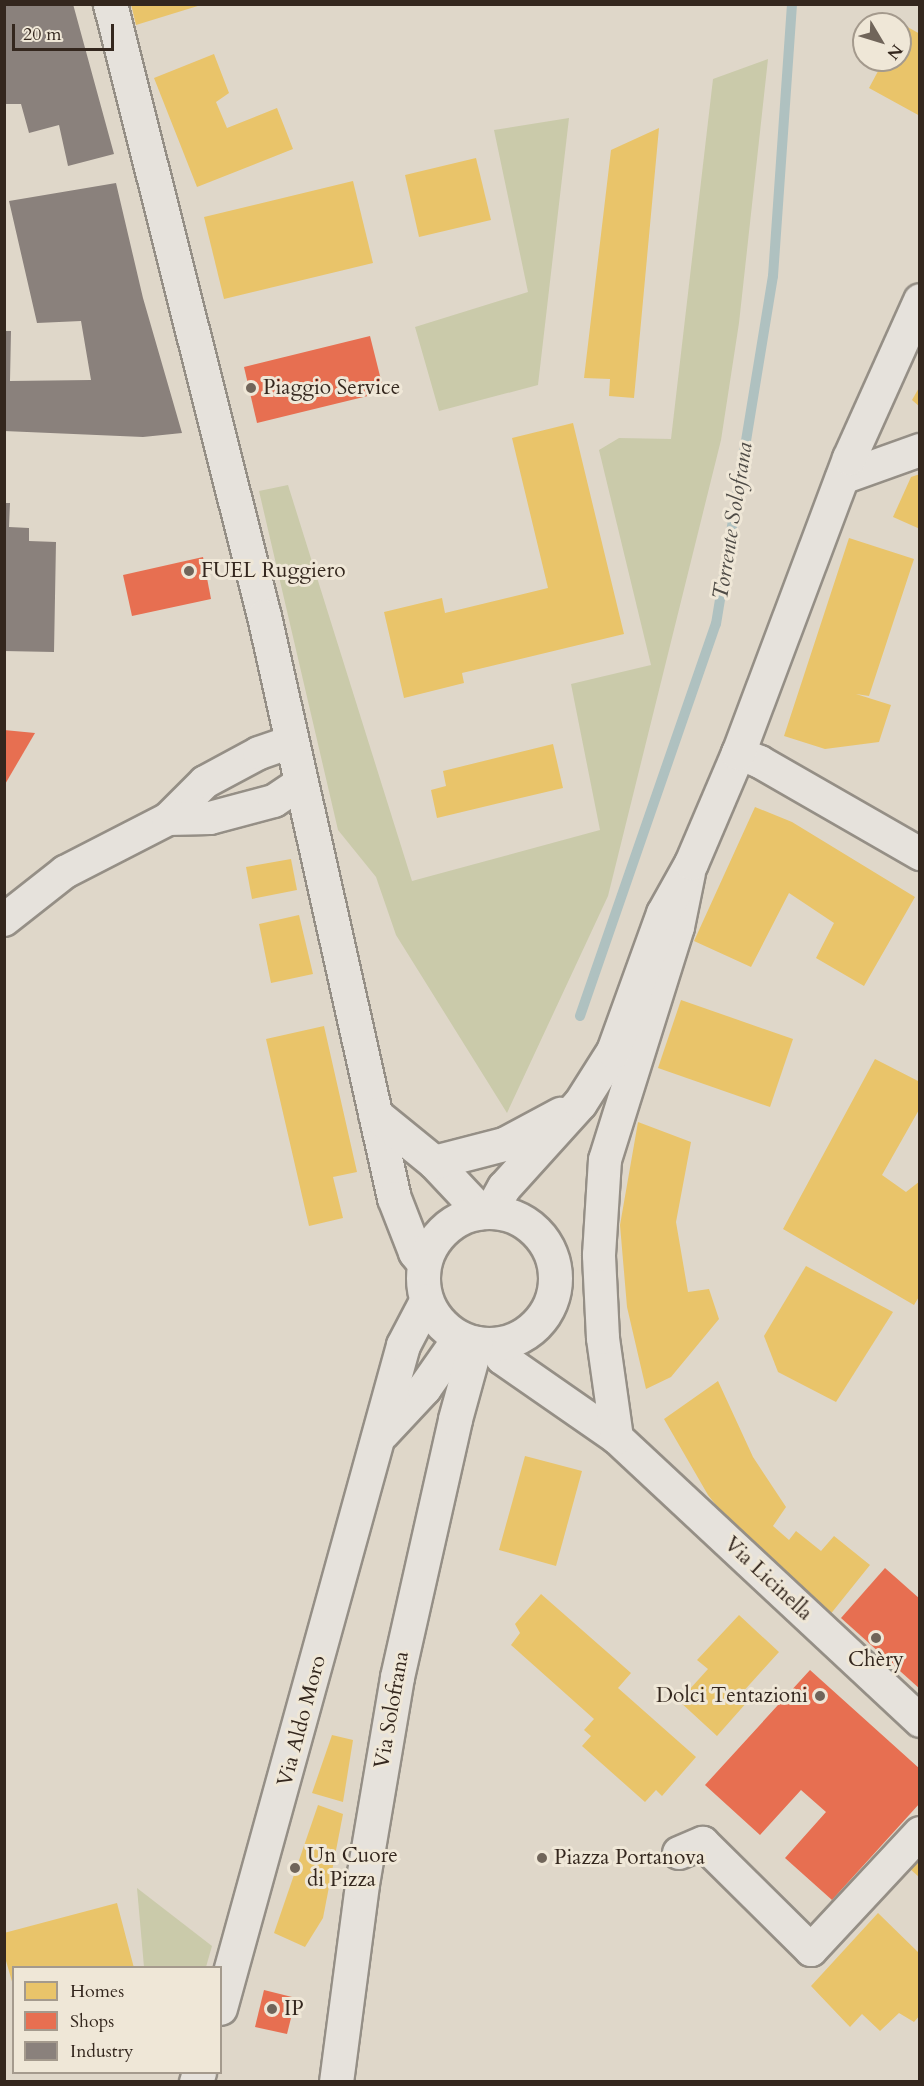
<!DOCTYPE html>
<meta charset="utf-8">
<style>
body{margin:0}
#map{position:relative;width:924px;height:2086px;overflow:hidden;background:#dfd7c9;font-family:Cardo,serif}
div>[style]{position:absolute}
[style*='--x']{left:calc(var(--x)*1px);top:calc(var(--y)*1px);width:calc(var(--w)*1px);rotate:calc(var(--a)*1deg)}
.green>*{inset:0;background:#cacaaa}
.homes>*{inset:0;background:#e9c46a}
.shops>*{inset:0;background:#e76f51}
.industry>*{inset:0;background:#8a817c}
.stream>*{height:10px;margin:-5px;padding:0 5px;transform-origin:5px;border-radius:5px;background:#afc1c0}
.roads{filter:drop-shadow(2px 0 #958f86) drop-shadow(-2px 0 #958f86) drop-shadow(0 2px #958f86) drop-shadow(0 -2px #958f86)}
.street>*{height:32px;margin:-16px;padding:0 16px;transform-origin:16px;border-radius:16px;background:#e6e2dc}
.secondary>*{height:33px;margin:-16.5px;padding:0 16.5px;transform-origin:16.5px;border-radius:16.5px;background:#e6e2dc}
.secondary>.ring{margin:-16.5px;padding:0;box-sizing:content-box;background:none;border:33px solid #e6e2dc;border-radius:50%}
.dots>*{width:16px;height:16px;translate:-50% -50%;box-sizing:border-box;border:3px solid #efe7d7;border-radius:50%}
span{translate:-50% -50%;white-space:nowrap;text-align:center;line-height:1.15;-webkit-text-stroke:6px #efe7d7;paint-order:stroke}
.poi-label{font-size:21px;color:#34271e}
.left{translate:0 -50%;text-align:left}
.right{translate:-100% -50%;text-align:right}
.street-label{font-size:21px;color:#34271e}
.water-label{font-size:22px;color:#4e4b46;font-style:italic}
.frame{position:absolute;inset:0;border:6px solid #34271e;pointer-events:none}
.legend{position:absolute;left:12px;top:1966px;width:210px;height:108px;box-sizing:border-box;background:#efe7d7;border:2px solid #a49a8d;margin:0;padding:8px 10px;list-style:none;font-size:18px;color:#34271e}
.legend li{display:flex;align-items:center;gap:12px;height:30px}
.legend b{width:30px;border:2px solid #a49a8d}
.north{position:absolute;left:852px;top:12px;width:60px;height:60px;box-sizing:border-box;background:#efe7d7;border:2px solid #a49a8d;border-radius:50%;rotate:128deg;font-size:16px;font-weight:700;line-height:24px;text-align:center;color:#34271e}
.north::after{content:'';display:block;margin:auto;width:21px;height:27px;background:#70655a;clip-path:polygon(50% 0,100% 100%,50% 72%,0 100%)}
.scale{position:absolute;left:12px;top:24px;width:102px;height:27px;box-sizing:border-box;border:3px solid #34271e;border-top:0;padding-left:8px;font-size:18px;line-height:21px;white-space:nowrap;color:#34271e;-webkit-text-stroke:4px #efe7d7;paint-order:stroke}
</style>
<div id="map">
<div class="green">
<i style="clip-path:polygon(768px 59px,739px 323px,721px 440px,608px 896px,507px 1113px,396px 935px,376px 877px,338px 830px,259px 491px,288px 485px,412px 881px,600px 830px,571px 684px,651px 665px,599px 450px,619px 438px,671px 439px,713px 79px)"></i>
<i style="clip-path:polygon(569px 118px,538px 385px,439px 411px,415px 327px,528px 292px,494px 130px)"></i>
<i style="clip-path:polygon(137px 1888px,212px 1946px,206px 1967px,144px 1967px)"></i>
</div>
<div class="homes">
<i style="clip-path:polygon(131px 4px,201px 4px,201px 5px,136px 25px)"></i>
<i style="clip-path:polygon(904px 25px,920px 34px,920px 116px,869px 88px,884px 60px,900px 60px)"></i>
<i style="clip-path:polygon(214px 54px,229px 93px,216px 102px,227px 128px,277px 108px,293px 149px,197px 187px,154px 78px)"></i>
<i style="clip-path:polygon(659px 128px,634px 398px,609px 396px,610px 379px,584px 378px,611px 150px)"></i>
<i style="clip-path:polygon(476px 158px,491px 220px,419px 237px,405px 175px)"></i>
<i style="clip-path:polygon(353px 181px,373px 263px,224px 299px,204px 217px)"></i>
<i style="clip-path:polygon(920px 386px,920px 407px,912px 400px)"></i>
<i style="clip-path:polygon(573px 423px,624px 634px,462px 673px,464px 683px,404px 698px,384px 612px,442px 598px,445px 613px,548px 588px,512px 438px)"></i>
<i style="clip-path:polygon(920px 474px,920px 529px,893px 517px,911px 477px)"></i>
<i style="clip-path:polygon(849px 538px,914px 559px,869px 696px,856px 694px,891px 705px,879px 742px,825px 749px,784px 736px)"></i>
<i style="clip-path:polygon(553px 744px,563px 788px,437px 818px,431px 790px,446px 786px,443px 771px)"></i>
<i style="clip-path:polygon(755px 807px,792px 822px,915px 897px,864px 986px,816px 958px,834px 923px,789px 893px,751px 967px,694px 941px)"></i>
<i style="clip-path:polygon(291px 859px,297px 890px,252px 899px,246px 867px)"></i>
<i style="clip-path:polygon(299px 915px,313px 974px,271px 983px,259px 924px)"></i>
<i style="clip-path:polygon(681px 1000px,793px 1039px,770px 1107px,658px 1068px)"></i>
<i style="clip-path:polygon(324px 1026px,357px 1172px,333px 1177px,343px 1218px,309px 1226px,266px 1039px)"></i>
<i style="clip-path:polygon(875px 1059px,920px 1082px,920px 1108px,882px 1175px,906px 1192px,920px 1181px,920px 1295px,914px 1305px,783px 1229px)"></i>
<i style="clip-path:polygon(638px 1122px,691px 1142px,676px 1222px,688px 1292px,709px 1289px,719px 1319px,671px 1377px,646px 1389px,627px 1307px,620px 1225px)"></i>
<i style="clip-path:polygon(806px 1266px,893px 1312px,836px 1402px,778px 1372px,764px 1336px)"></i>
<i style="clip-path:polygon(718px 1381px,753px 1457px,786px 1507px,773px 1526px,789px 1540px,796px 1531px,821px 1551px,834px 1536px,870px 1565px,829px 1616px,751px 1549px,708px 1495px,664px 1419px)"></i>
<i style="clip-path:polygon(525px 1456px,582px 1471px,556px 1566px,499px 1550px)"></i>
<i style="clip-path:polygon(541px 1594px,631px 1673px,618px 1688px,696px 1757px,662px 1796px,656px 1790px,645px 1802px,582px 1746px,591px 1736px,584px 1730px,594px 1719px,511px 1645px,520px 1633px,515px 1624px)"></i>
<i style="clip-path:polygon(739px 1615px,779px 1652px,741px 1694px,748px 1701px,717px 1736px,679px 1701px,708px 1669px,697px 1660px)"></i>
<i style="clip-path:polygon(332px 1735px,353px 1740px,343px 1802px,312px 1793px)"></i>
<i style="clip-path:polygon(318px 1805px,343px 1814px,323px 1918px,305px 1947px,274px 1933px)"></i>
<i style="clip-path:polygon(920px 1857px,920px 1878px,909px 1868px)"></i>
<i style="clip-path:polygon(117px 1903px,134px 1968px,14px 1968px,13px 1985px,4px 1954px,4px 1933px)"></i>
<i style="clip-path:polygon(878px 1913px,920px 1954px,920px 2015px,914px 2022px,899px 2013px,880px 2031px,862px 2014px,850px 2027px,811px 1986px)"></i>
</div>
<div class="shops">
<i style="clip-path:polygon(370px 336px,384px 392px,257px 423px,244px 367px)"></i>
<i style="clip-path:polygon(203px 557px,211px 599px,132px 616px,123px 575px)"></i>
<i style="clip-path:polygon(4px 730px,35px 733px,4px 786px)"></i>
<i style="clip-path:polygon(885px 1568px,920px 1599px,920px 1689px,841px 1618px)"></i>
<i style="clip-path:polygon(810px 1670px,920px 1769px,920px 1803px,832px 1900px,785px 1858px,826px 1812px,801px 1790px,760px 1835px,705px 1785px)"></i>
<i style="clip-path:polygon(264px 1990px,296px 1998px,287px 2034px,255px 2027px)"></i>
</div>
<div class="industry">
<i style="clip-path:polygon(4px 4px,73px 4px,114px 154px,68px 166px,59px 125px,29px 133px,21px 104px,4px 104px)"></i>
<i style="clip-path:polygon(116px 183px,143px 298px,182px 433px,143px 437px,4px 431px,4px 331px,11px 331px,10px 381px,91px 380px,81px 321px,37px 323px,9px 201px)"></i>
<i style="clip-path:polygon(4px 503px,10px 503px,9px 527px,29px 528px,29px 541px,56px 542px,54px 652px,4px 651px)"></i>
</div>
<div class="stream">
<i style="--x:580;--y:1016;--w:415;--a:-70.9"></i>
<i style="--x:716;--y:624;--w:353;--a:-80.7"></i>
<i style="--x:773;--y:276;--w:273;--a:-86"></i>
</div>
<div class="roads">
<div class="street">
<i style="--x:842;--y:478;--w:83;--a:-19.7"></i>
<i style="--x:738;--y:753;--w:24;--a:22"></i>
<i style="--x:760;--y:762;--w:185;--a:29.9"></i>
<i style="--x:168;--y:819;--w:52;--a:-45"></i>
<i style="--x:205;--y:782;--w:61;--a:-28.2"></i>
<i style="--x:259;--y:753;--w:34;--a:-19"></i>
<i style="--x:4;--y:920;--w:78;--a:-38.2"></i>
<i style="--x:65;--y:872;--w:116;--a:-27.2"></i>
<i style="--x:168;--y:819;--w:42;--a:-1.4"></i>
<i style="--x:210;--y:818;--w:66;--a:-14.9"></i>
<i style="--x:274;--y:801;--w:30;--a:-34"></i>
<i style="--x:497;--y:1344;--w:15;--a:70"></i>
<i style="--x:502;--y:1358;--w:140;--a:34.8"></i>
<i style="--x:617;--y:1438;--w:415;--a:43"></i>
<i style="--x:617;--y:1438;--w:101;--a:-98"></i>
<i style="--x:603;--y:1338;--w:83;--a:-92.8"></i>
<i style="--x:599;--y:1255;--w:95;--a:-86.4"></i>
<i style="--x:605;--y:1160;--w:244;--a:-72.6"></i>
<i style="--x:678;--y:927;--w:55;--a:-78.5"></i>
<i style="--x:679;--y:1853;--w:26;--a:-23"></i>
<i style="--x:703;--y:1843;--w:152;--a:44.7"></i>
<i style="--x:811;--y:1950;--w:160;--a:-47"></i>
</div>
<div class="secondary">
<i style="--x:110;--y:4;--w:631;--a:75.88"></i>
<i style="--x:264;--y:616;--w:596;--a:77.41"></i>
<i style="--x:394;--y:1198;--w:58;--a:68.7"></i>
<i style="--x:415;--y:1252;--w:14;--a:51"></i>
<i style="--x:375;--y:1114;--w:76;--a:39.1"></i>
<i style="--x:434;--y:1162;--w:69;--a:46.8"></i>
<i style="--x:434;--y:1162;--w:72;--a:-14.4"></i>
<i style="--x:504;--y:1144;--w:64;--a:-28.2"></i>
<i style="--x:491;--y:1210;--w:26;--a:-61"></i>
<i style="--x:504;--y:1187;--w:113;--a:-47.9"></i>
<i style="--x:580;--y:1103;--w:62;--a:-57.6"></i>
<i style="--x:613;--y:1051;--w:147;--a:-70.1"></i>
<i style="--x:663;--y:913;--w:57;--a:-60.8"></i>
<i style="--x:691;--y:863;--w:120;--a:-66.9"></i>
<i style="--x:738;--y:753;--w:315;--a:-69.4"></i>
<i style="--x:849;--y:458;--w:173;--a:-65.8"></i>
<i class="ring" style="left:423px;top:1212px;width:99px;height:99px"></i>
<i style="--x:382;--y:1433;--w:62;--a:-47"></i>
<i style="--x:424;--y:1388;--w:61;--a:-55"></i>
<i style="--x:220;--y:2008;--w:688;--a:-74.57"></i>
<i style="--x:403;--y:1345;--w:50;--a:-62.4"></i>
<i style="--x:196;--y:2082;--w:10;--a:-73"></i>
<i style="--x:336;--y:2082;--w:200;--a:-82.5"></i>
<i style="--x:362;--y:1884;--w:210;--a:-80.4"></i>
<i style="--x:397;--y:1677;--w:264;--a:-77.3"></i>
<i style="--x:455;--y:1419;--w:79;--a:-74.6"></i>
</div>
</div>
<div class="dots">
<i style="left:251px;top:388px;background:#70655a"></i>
<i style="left:189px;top:571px;background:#70655a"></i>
<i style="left:876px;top:1638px;background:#70655a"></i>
<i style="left:820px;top:1696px;background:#70655a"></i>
<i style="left:542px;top:1858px;background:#70655a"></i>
<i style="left:295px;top:1868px;background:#70655a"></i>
<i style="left:272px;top:2009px;background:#70655a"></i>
</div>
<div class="poi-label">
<span class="left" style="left:263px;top:388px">Piaggio Service</span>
<span class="left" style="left:201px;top:571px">FUEL Ruggiero</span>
<span style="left:876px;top:1660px">Chèry</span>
<span class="right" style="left:808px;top:1696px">Dolci Tentazioni</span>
<span class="left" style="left:307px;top:1868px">Un Cuore<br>di Pizza</span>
<span class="left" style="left:554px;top:1858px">Piazza Portanova</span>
<span class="left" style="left:284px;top:2009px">IP</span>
</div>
<div class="street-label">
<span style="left:768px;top:1579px;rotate:43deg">Via Licinella</span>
<span style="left:392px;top:1710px;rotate:-80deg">Via Solofrana</span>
<span style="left:302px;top:1721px;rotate:-75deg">Via Aldo Moro</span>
</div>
<div class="water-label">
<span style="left:733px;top:521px;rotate:-81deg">Torrente Solofrana</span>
</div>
<div class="frame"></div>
<ul class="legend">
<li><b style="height:16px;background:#e9c46a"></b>Homes</li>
<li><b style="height:16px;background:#e76f51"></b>Shops</li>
<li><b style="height:16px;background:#8a817c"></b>Industry</li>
</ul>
<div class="north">N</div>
<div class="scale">20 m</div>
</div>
